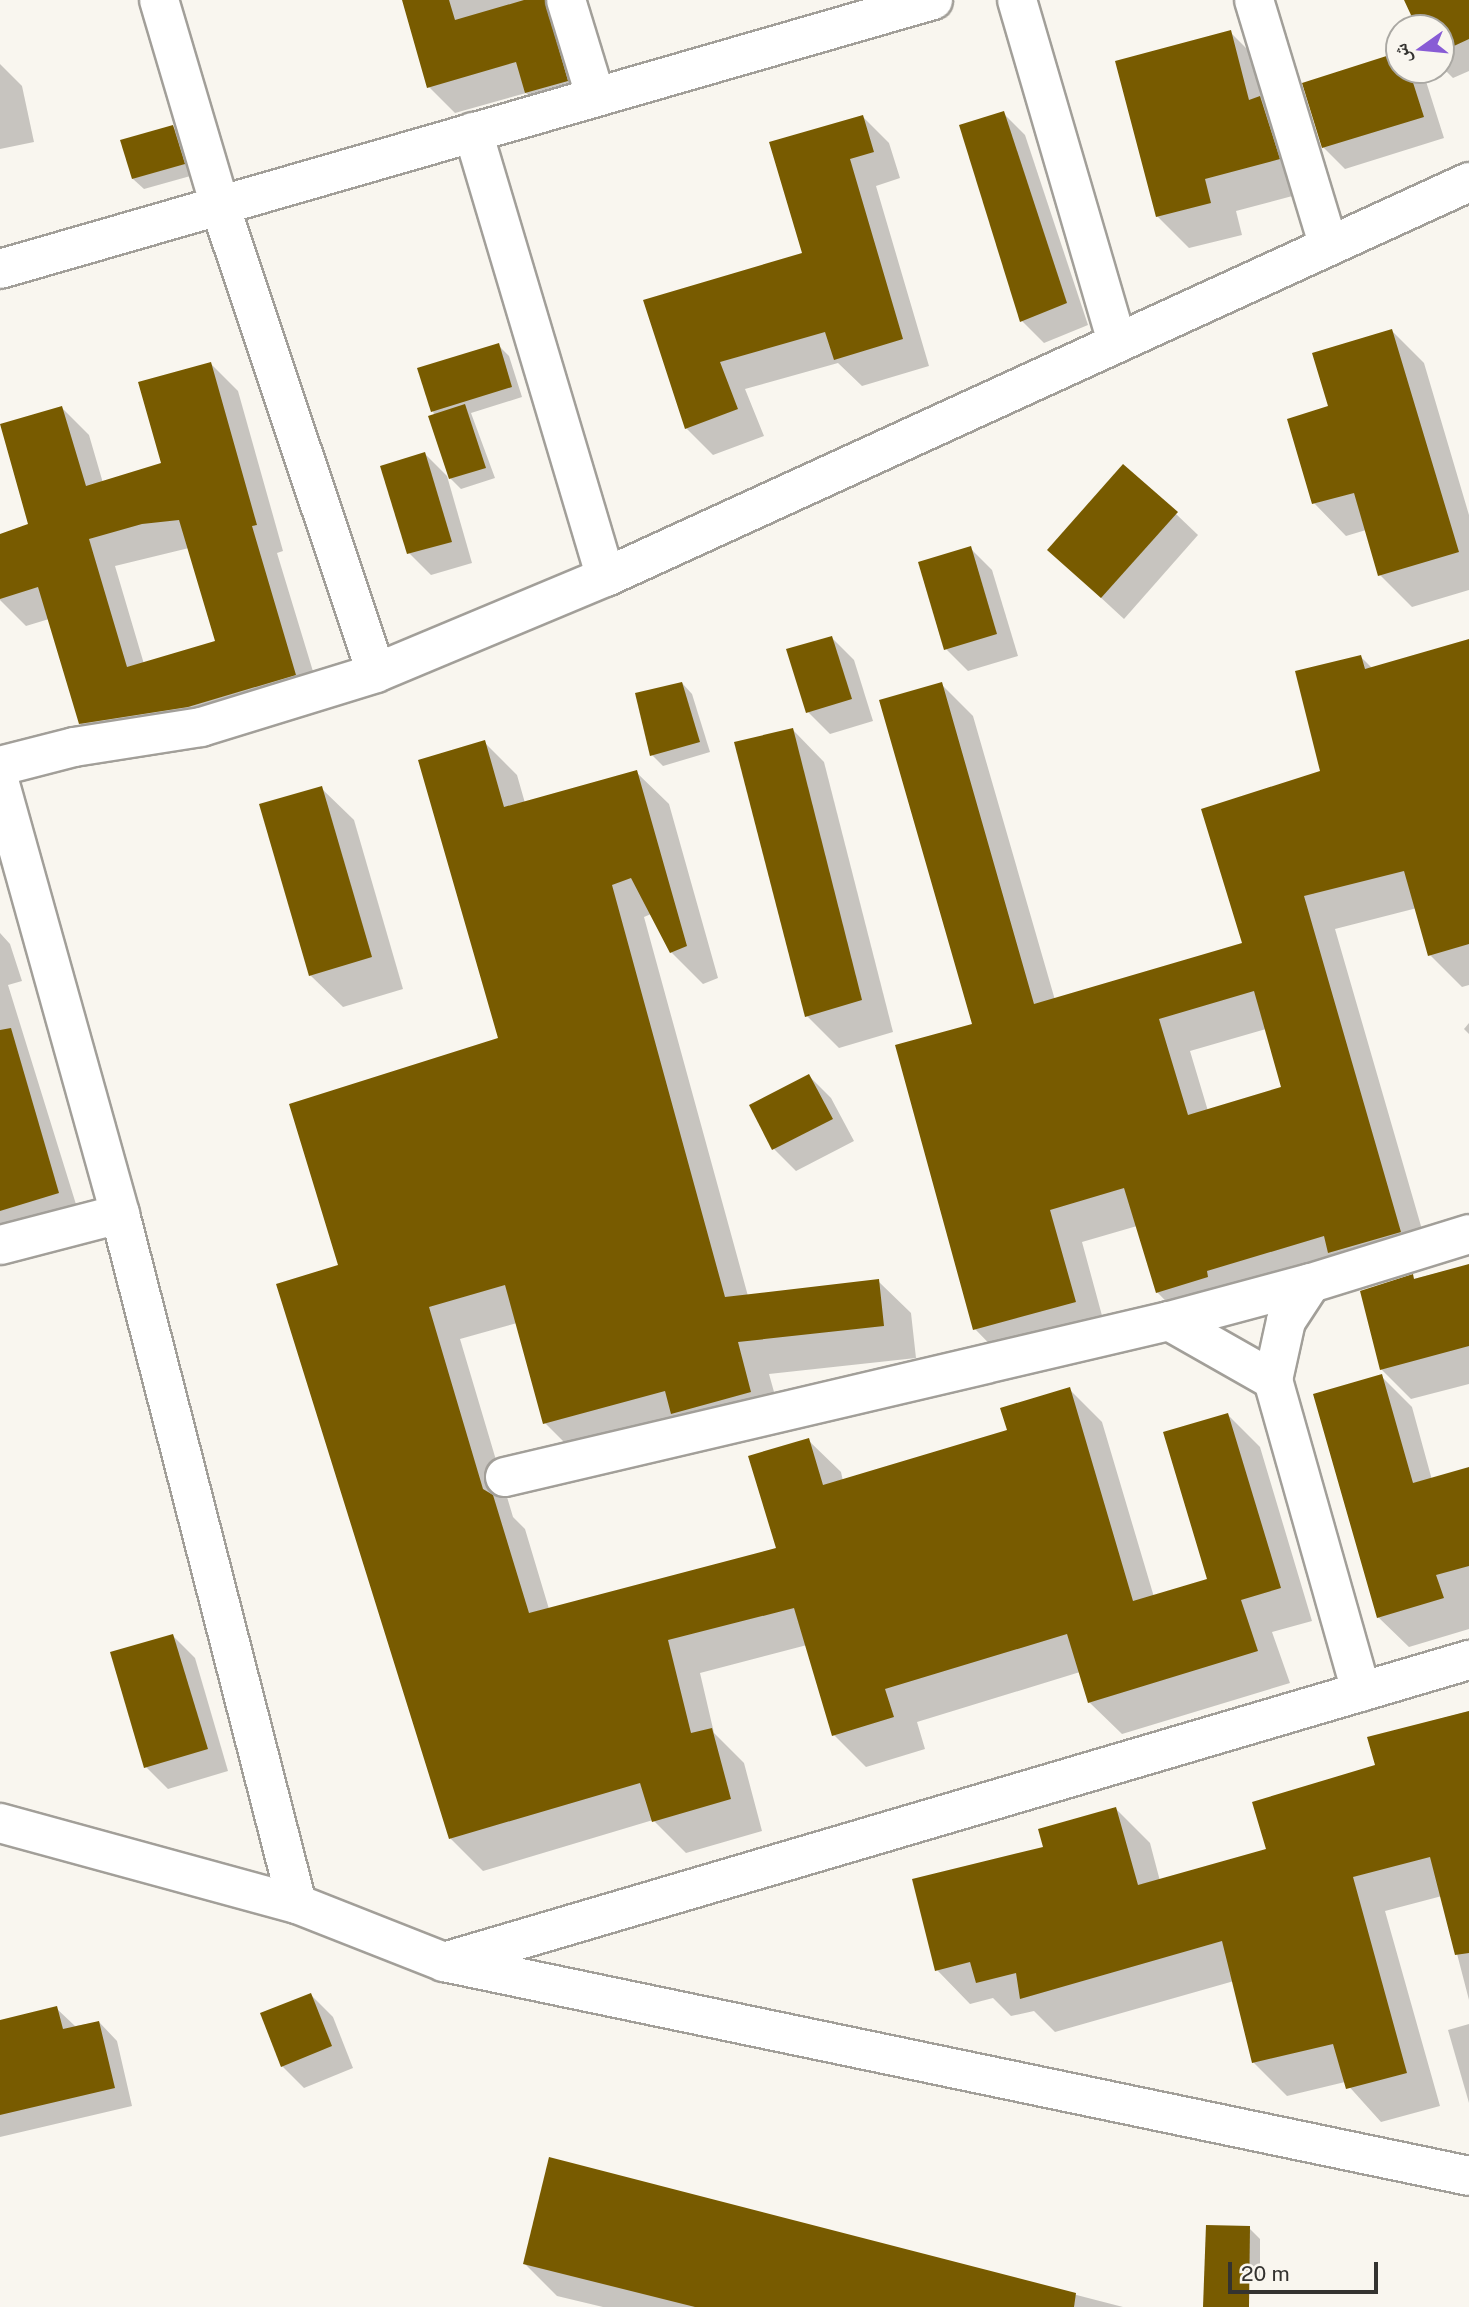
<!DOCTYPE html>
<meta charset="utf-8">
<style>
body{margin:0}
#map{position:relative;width:1469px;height:2307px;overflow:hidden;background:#f9f6ef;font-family:"Public Sans","Noto Naskh Arabic",sans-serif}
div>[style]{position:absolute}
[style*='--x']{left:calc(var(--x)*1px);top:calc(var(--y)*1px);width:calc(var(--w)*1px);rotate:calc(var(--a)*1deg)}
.shadow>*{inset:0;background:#0003}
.building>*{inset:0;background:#785b00}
.roads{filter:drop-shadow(2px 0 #a29f99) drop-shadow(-2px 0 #a29f99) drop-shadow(0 2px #a29f99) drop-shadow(0 -2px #a29f99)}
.minor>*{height:38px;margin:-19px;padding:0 19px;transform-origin:19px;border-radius:19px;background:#fff}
.secondary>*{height:38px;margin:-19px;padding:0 19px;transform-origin:19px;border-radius:19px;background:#fff}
span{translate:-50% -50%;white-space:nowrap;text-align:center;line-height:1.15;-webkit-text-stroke:7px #f9f6ef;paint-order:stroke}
.north{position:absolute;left:1385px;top:14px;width:70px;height:70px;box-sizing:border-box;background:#f9f6ef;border:2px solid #aaa8a3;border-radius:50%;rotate:255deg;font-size:19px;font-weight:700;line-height:28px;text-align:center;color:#343330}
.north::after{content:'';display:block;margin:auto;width:24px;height:32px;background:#885cd5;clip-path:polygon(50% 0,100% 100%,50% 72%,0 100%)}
.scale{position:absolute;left:1228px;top:2262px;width:150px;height:32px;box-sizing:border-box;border:4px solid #343330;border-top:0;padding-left:9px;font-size:21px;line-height:24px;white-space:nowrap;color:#343330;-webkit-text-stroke:5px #f9f6ef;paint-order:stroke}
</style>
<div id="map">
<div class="shadow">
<i style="clip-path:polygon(404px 0,556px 0,593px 107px,552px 119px,526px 93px,455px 113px,429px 87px)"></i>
<i style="clip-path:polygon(1406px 0,1469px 0,1469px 71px,1453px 78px,1441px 66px,1441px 28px,1418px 28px)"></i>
<i style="clip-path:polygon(1230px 32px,1262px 64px,1311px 191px,1236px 211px,1242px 235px,1189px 248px,1157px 216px)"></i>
<i style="clip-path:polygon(1399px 54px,1399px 70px,1419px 70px,1424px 75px,1444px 138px,1345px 169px,1323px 147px)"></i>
<i style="clip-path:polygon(0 64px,22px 86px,34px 142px,0 149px)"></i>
<i style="clip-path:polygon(1003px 113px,1025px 135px,1088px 325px,1044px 343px,1022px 321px)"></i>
<i style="clip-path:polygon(863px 117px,889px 143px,900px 178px,876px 186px,929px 366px,862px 386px,838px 363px,745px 389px,764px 436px,713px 455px,686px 428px,645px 301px,804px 255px)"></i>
<i style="clip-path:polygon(173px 127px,183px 137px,194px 175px,144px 189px,133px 179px)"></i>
<i style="clip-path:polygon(1392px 331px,1424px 363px,1469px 515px,1469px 590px,1412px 607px,1380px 575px,1366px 530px,1346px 536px,1314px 503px,1330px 408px)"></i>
<i style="clip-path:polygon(498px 345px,509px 356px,522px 397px,471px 413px,495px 478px,461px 489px,450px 478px,433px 411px)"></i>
<i style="clip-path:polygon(evenodd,211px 364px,238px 391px,283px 551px,277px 553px,322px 701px,108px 750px,80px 723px,49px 619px,26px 626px,0 600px,0 536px,31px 525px,62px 408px,89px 435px,103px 483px,163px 464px,211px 364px,189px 548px,217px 642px,144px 664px,115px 566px,189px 548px)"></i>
<i style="clip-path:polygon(425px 454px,447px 476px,472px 563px,431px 575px,409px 553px)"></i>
<i style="clip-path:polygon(1176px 514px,1198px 535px,1124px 619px,1072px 571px)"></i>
<i style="clip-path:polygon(970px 548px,992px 570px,1018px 656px,968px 671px,946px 649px)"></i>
<i style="clip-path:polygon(832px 638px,854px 660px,873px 721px,830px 734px,808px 712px)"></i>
<i style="clip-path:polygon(evenodd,1469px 641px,1469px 985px,1462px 987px,1430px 955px,1417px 908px,1335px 929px,1432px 1264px,1189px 1325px,1157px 1292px,1137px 1226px,1082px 1242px,1107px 1334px,1007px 1362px,975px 1329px,974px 1025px,941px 684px,973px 716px,1055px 1000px,1244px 944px,1322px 772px,1361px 657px,1373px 669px,1469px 641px,1266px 1029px,1284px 1089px,1208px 1111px,1190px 1051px,1266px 1029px)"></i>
<i style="clip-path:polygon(682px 683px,692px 694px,710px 752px,663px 766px,652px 755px)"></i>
<i style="clip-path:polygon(792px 729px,824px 762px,893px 1032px,839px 1048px,807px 1016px)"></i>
<i style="clip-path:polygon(484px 742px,517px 775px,525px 803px,636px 772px,669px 804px,718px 978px,703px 984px,671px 952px,651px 914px,644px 917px,748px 1296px,878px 1281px,911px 1313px,916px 1358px,769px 1374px,783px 1424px,577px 1455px,545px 1423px,517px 1323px,460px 1339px,513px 1517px,525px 1529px,549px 1609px,778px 1549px,808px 1440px,841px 1472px,843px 1481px,1009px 1432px,1069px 1389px,1102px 1422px,1154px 1597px,1209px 1581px,1228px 1415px,1260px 1447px,1312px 1621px,1272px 1632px,1290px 1683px,1122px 1734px,1089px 1702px,1080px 1672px,917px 1722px,925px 1749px,866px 1767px,834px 1735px,807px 1645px,700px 1673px,714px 1733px,744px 1763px,762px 1831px,686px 1853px,653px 1820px,483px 1871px,451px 1839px,278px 1285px,340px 1266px,501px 1040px)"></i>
<i style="clip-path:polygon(321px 788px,354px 820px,403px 989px,343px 1007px,310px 975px)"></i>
<i style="clip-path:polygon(0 933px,10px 944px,22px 981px,8px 985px,79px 1214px,0 1229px)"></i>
<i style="clip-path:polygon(1469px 1023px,1469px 1034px,1464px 1029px)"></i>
<i style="clip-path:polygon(809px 1076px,831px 1098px,854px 1141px,796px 1171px,774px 1149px)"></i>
<i style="clip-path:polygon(1469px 1265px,1469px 1384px,1411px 1399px,1381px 1369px,1362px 1292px)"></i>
<i style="clip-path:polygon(1381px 1376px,1412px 1407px,1432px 1480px,1469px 1469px,1469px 1629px,1409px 1647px,1378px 1617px)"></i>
<i style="clip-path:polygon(173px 1636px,195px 1658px,228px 1771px,168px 1789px,146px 1767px)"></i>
<i style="clip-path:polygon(1469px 1711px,1469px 2000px,1442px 1896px,1385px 1911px,1440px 2106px,1381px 2122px,1345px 2082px,1287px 2096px,1253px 2062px,1234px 1981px,1055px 2032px,1034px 2011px,1011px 2016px,993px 1998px,970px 2004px,937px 1970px,1046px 1848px,1116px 1809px,1150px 1843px,1160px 1881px,1268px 1850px,1377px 1766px,1369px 1738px)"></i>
<i style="clip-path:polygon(311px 1995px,333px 2017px,353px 2068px,304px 2088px,282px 2066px)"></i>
<i style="clip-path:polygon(56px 2008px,75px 2026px,99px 2022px,117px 2041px,132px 2106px,0 2137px,0 2021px)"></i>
<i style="clip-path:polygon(1469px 2024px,1469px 2103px,1448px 2030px)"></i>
<i style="clip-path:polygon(550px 2159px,1123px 2307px,603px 2307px,557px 2296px,525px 2264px)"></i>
<i style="clip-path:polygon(1249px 2228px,1260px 2239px,1260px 2281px,1217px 2281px)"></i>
</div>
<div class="building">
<i style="clip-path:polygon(402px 0,449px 0,455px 20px,524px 0,545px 0,568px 81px,525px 93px,516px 62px,427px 88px)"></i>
<i style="clip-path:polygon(1404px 0,1469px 0,1469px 39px,1441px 52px,1441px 28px,1417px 28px)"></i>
<i style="clip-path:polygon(1231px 30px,1249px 100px,1260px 96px,1280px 159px,1205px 179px,1211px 203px,1156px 217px,1115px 61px)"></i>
<i style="clip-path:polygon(1399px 52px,1399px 70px,1409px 70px,1424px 117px,1322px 148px,1302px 83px)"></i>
<i style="clip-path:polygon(1004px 111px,1067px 303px,1020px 322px,959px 125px)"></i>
<i style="clip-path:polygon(863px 115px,874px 152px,850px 159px,903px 339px,834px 360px,825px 332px,720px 362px,738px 409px,685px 429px,643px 300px,802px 253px,769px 142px)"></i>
<i style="clip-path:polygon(173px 125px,185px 164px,132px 179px,120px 140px)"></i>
<i style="clip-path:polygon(1392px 329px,1459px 552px,1378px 576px,1354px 493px,1312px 504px,1287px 419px,1328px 406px,1312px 353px)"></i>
<i style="clip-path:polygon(499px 343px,512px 387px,431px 412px,417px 368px)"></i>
<i style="clip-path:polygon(evenodd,211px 362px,257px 525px,252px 526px,296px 675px,188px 707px,79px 724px,38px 587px,0 599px,0 534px,28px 524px,0 424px,62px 406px,86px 486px,161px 463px,138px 382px,211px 362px,179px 520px,215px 641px,127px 667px,89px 539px,142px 524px,179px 520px)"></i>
<i style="clip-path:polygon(465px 404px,486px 468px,449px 479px,428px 416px)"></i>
<i style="clip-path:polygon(425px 452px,452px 542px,407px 554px,380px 466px)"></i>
<i style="clip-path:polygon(1123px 464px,1178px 512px,1101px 598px,1047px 550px)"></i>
<i style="clip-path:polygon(971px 546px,997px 634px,944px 650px,918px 562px)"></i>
<i style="clip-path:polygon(832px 636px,852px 699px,806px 713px,786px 649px)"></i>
<i style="clip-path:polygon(evenodd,1469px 639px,1469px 944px,1428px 956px,1404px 871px,1304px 896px,1401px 1232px,1328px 1253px,1324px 1236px,1207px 1271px,1208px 1277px,1156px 1293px,1124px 1188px,1050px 1210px,1076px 1302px,973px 1330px,895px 1045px,972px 1024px,879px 700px,942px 682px,1034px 1004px,1242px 943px,1201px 809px,1320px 771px,1295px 671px,1361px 655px,1365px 669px,1469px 639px,1254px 991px,1281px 1087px,1188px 1115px,1159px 1019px,1254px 991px)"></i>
<i style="clip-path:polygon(682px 682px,700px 742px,650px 756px,635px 693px)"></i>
<i style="clip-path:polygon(793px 728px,862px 1000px,805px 1017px,734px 742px)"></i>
<i style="clip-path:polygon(485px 740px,504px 807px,637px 770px,687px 946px,670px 953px,631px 878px,612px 885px,725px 1297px,879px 1279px,884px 1326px,738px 1342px,751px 1392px,671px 1414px,665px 1391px,543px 1424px,505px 1285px,429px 1307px,483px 1489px,493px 1495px,529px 1613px,776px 1548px,748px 1456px,809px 1438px,823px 1485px,1007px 1430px,1000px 1408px,1070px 1387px,1133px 1601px,1207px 1579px,1163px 1432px,1228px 1413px,1281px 1588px,1241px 1600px,1258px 1651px,1088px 1703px,1067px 1634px,885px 1689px,894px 1717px,832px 1736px,794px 1608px,668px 1640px,691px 1733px,712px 1728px,731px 1799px,652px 1822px,640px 1783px,449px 1839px,276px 1284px,338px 1265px,289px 1104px,498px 1038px,418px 760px)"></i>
<i style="clip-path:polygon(322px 786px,372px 957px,309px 976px,259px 804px)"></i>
<i style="clip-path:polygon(11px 1028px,59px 1193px,0 1211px,0 1030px)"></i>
<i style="clip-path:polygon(809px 1074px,833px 1119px,772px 1150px,749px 1105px)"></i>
<i style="clip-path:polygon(1469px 1264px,1469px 1346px,1380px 1370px,1360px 1291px,1413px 1274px,1414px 1279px)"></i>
<i style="clip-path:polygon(1382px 1374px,1413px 1483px,1469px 1467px,1469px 1566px,1436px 1575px,1444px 1598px,1377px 1618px,1313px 1394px)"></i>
<i style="clip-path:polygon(173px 1634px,208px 1749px,144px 1768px,110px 1652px)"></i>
<i style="clip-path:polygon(1469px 1711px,1469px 1953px,1455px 1955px,1430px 1857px,1353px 1877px,1407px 2073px,1346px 2089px,1333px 2044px,1252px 2063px,1222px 1941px,1020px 1999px,1016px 1973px,976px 1983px,970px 1962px,935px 1971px,912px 1879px,1043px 1847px,1038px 1829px,1116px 1807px,1138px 1885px,1266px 1849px,1252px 1802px,1375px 1765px,1367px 1737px)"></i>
<i style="clip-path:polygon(311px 1993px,332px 2046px,281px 2067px,260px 2013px)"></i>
<i style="clip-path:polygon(57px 2006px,63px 2029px,99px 2021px,115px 2088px,0 2115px,0 2020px)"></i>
<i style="clip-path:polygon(549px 2157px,1076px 2293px,1074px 2307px,695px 2307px,523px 2264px)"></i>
<i style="clip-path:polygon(1206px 2225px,1250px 2226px,1249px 2307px,1203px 2307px)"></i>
</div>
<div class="roads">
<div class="minor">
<i style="--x:159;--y:0;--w:215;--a:73.5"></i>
<i style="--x:220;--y:206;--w:492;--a:71.5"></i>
<i style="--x:566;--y:0;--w:99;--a:73"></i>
<i style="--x:1017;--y:0;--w:357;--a:73.7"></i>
<i style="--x:1254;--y:0;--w:254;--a:73.1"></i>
<i style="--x:473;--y:132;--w:464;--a:73.4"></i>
<i style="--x:0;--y:766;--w:76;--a:-14.4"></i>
<i style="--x:74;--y:747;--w:129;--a:-8.9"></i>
<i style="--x:201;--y:727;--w:183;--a:-17.1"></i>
<i style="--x:376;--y:673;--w:249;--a:-22.7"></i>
<i style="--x:606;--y:577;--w:949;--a:-24.59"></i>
<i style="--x:0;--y:784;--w:446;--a:74.4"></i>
<i style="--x:120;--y:1214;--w:712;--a:75.61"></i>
<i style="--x:0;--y:1245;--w:124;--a:-14.5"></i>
<i style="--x:1169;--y:1321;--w:147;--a:-15"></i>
<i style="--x:1273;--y:1380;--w:60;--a:-77.6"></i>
<i style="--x:1286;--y:1321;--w:45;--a:-56.7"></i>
<i style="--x:1311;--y:1283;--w:165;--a:-17.2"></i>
<i style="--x:505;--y:1477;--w:682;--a:-13.22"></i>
<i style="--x:1169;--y:1321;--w:120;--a:29.6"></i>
<i style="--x:1273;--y:1380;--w:324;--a:74.2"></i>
<i style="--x:444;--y:1962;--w:1069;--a:-16.42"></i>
</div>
<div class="secondary">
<i style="--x:0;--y:269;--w:971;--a:-16.08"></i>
<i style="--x:0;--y:1823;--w:308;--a:15.3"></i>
<i style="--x:297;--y:1904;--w:158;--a:21.5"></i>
<i style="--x:444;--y:1962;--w:1047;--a:11.79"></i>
</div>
</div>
<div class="north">ش</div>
<div class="scale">20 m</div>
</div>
